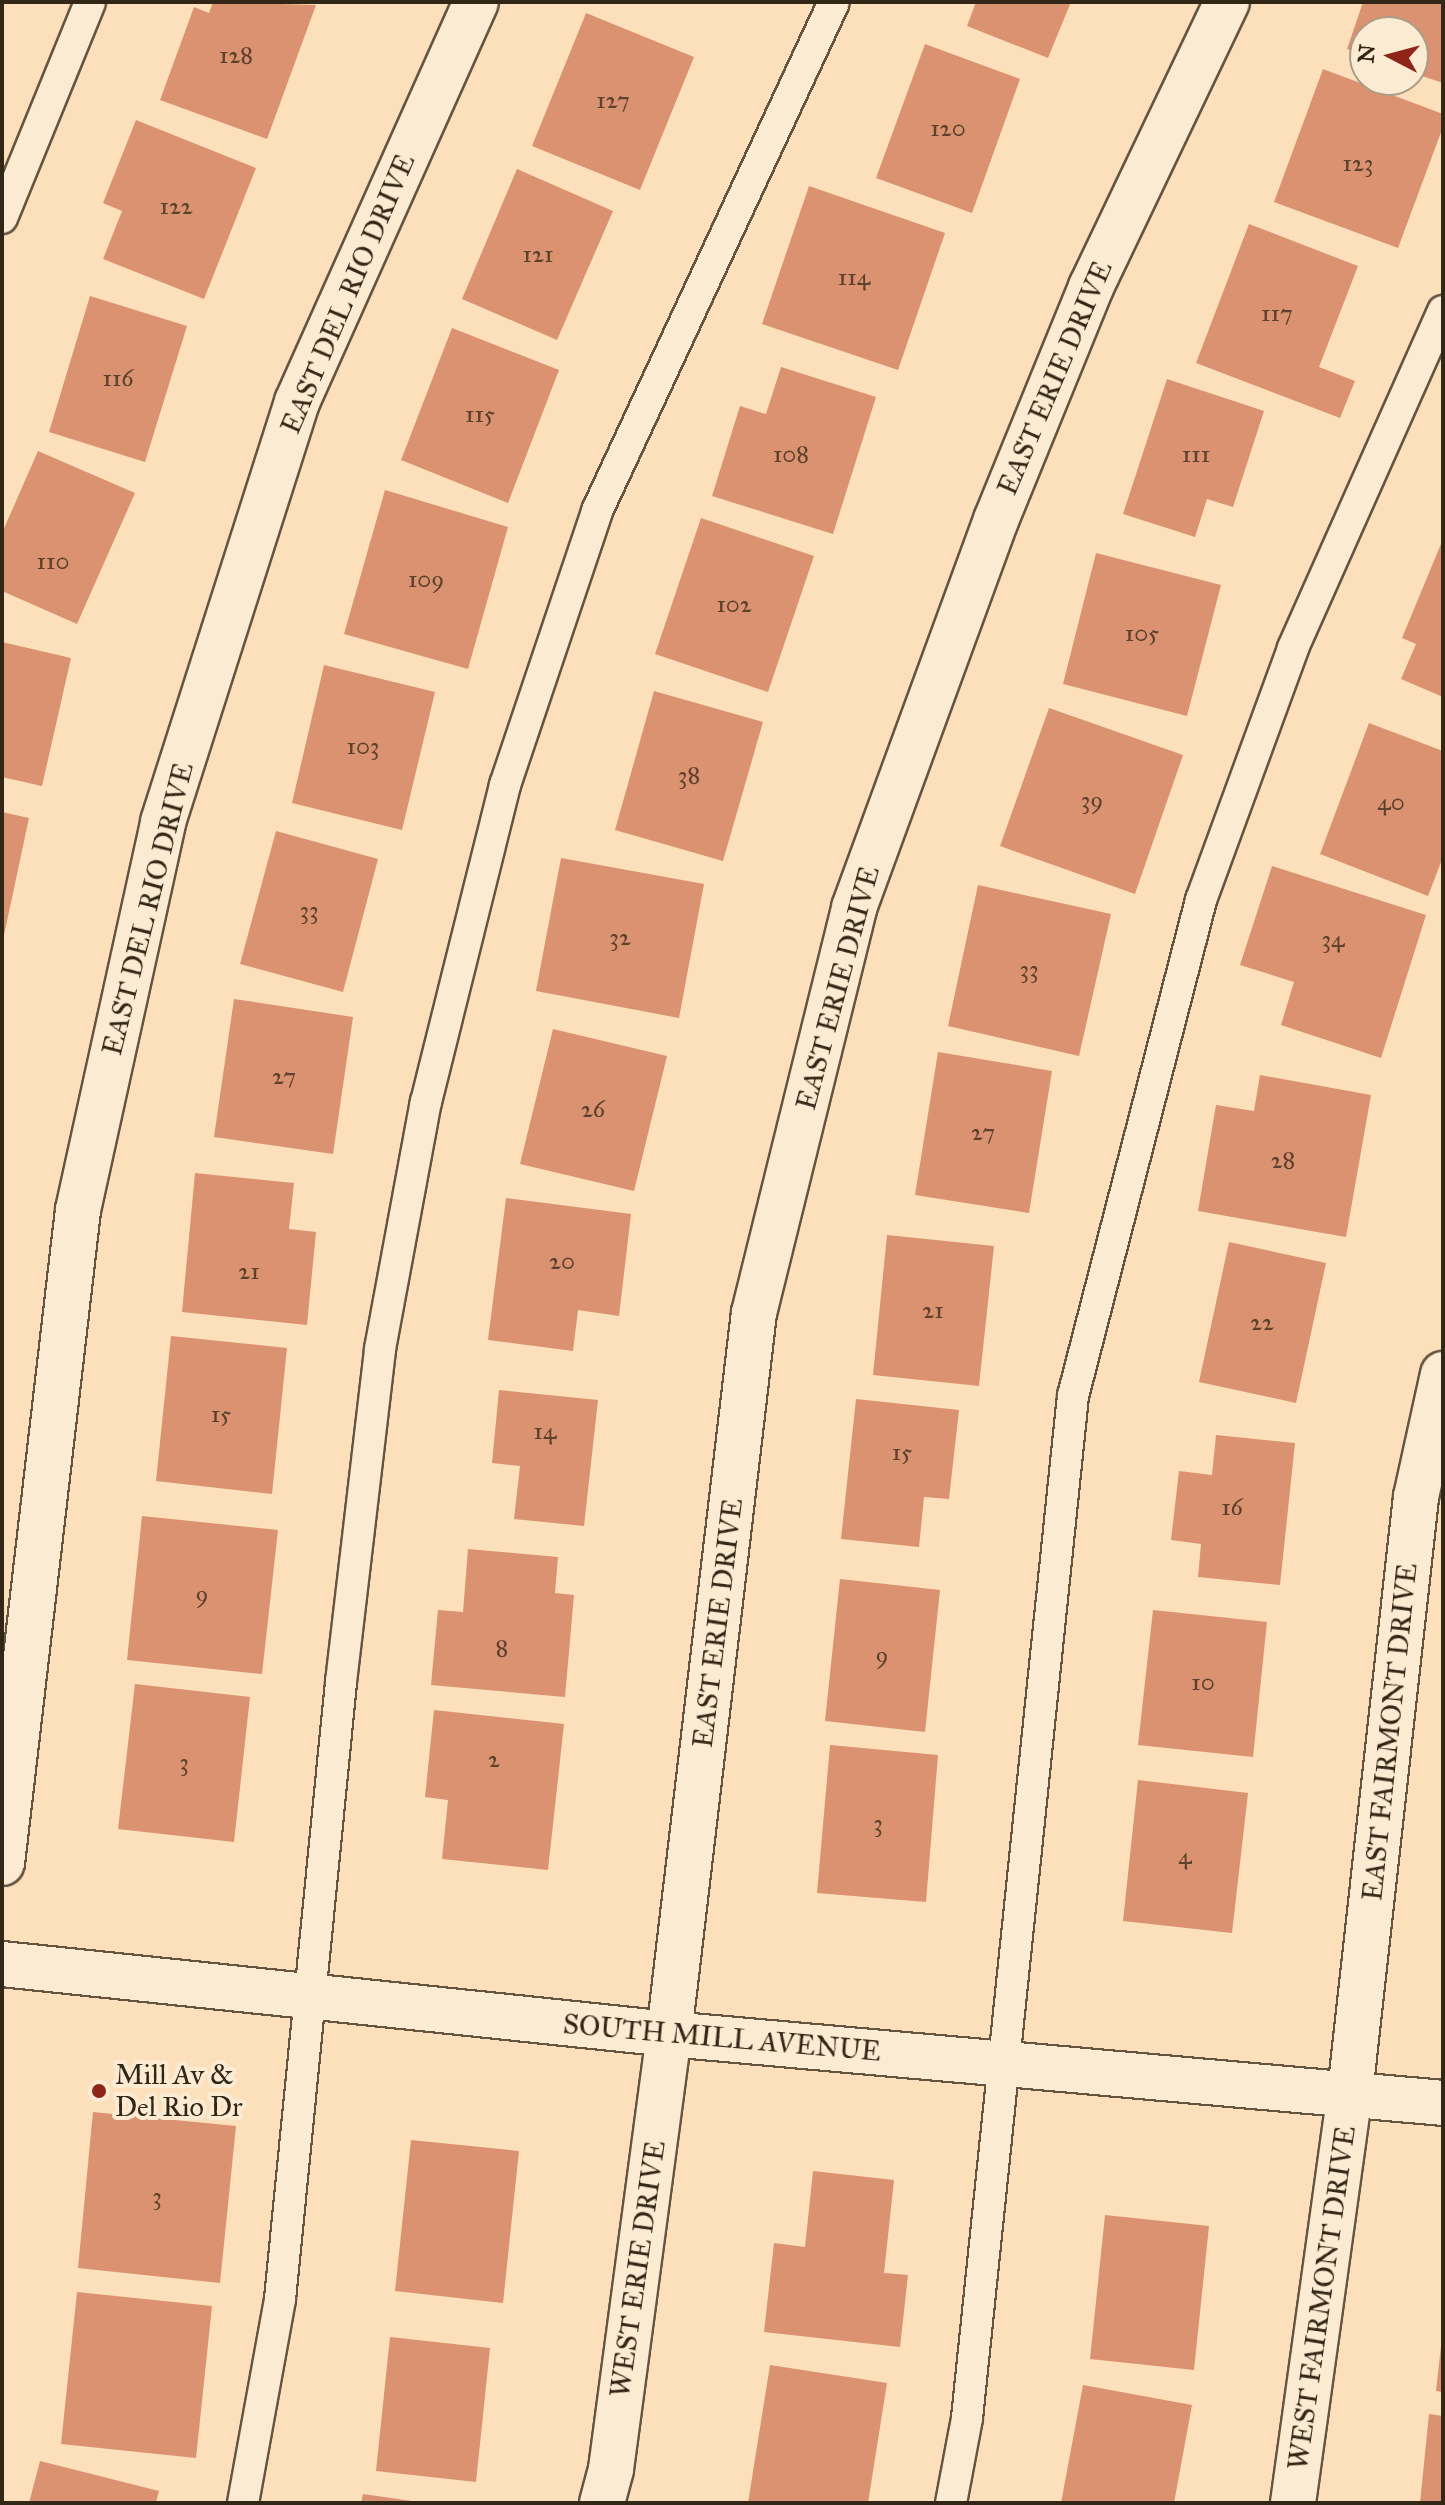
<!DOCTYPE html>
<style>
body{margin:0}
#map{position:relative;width:1445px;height:2505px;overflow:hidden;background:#fbe0bb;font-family:"IM FELL Great Primer",serif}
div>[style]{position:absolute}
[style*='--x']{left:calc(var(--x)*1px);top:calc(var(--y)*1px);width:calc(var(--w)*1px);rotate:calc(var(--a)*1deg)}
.building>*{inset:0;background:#da9270}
.roads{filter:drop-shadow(2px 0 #645440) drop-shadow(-2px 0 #645440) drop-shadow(0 2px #645440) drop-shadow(0 -2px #645440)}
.service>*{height:30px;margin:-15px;padding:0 15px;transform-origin:15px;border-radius:15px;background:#fcebd3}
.minor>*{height:44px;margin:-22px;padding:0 22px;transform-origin:22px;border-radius:22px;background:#fcebd3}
.secondary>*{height:44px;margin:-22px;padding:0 22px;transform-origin:22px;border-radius:22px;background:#fcebd3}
.dots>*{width:22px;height:22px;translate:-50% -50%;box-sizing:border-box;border:4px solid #fcebd3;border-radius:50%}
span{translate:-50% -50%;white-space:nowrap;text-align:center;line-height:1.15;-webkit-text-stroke:8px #fcebd3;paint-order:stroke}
.number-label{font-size:24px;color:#5c412d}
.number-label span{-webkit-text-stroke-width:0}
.street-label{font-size:28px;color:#322617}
.poi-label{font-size:28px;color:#322617}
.left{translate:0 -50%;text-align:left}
.frame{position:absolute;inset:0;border:4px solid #322617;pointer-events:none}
.north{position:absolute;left:1349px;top:16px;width:80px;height:80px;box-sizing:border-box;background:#fcebd3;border:2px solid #ab9c88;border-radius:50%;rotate:276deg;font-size:22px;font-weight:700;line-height:32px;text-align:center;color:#322617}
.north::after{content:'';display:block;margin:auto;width:28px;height:36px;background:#8f2418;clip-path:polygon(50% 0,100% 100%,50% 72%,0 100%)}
</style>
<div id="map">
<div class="building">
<i style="clip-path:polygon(213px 2px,316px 5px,267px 139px,160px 100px,194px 7px,209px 13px)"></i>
<i style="clip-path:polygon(976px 2px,1071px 2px,1048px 58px,967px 26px)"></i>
<i style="clip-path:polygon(1363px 2px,1443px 2px,1443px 83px,1413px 73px,1413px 32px,1365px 32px,1365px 56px,1347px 49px)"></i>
<i style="clip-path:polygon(586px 13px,694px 57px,640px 190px,532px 146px)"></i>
<i style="clip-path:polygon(925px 44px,1020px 79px,972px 213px,876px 178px)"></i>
<i style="clip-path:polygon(1323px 69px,1443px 114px,1443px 127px,1398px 248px,1274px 202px)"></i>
<i style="clip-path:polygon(136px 120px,256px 168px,204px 299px,103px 259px,122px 211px,103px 203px)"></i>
<i style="clip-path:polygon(517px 169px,613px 211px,557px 340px,462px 299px)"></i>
<i style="clip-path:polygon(809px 186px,945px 233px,898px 370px,762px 324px)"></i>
<i style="clip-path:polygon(1249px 224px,1358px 266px,1319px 367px,1355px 381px,1340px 418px,1196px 363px)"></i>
<i style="clip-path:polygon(90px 296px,187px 326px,145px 462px,49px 432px)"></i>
<i style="clip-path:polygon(452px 328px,559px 370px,508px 503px,401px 460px)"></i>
<i style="clip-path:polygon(781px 367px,876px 397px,833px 534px,712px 496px,740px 406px,766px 414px)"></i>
<i style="clip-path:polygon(1167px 379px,1264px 411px,1233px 507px,1207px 499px,1195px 537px,1123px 514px)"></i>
<i style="clip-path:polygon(38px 451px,135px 493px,77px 624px,2px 591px,2px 533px)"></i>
<i style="clip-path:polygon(385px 490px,508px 527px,468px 669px,344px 634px)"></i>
<i style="clip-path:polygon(701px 518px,814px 556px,768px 692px,655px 654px)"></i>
<i style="clip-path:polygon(1443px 539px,1443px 697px,1401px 679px,1416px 644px,1402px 638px)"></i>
<i style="clip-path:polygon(1096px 553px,1221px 585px,1187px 716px,1063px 684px)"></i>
<i style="clip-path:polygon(2px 642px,71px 658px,42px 786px,2px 777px)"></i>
<i style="clip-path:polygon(324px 665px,435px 692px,402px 830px,292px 803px)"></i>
<i style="clip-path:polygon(654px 691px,763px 722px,723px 861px,615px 830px)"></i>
<i style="clip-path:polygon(1049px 708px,1183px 755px,1135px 894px,1000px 846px)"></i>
<i style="clip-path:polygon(1369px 723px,1443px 751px,1443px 857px,1428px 896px,1320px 854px)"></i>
<i style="clip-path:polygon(2px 812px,29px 818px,3px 940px,2px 939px)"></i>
<i style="clip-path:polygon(276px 831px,378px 859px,343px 992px,240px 964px)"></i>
<i style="clip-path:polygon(561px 858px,704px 884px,679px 1018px,536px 991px)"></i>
<i style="clip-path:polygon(1272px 866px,1426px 915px,1381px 1058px,1281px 1025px,1294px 982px,1240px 965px)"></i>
<i style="clip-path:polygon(978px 885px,1111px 914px,1079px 1056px,948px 1026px)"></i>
<i style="clip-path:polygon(234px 999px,353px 1017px,333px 1154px,214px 1137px)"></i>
<i style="clip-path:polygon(553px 1029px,667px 1056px,634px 1191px,520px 1164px)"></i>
<i style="clip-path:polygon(938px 1052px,1052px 1071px,1029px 1213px,915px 1195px)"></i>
<i style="clip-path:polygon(1260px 1075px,1371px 1095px,1346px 1237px,1198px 1211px,1216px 1105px,1254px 1111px)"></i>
<i style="clip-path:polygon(195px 1173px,294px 1183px,289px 1229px,316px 1232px,307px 1325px,182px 1312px)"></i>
<i style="clip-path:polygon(506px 1198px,631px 1214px,619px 1316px,578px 1310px,573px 1351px,488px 1340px)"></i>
<i style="clip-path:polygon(887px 1235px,994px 1246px,979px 1386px,873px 1375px)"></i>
<i style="clip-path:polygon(1229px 1242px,1326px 1263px,1296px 1403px,1199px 1382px)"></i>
<i style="clip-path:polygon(171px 1336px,287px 1348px,272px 1494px,156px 1481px)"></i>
<i style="clip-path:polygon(499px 1390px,598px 1400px,584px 1526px,514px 1519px,520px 1466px,492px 1463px)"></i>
<i style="clip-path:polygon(856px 1399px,959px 1410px,949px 1499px,924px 1497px,919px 1547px,841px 1539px)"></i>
<i style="clip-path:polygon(1216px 1435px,1295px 1443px,1280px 1585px,1198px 1577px,1201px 1544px,1171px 1540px,1179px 1471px,1212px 1475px)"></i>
<i style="clip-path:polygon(142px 1516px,278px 1530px,262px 1674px,127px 1660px)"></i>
<i style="clip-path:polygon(468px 1549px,558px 1557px,555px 1593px,574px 1595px,565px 1697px,431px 1685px,438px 1610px,463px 1612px)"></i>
<i style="clip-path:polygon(840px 1579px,940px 1590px,925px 1732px,825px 1721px)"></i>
<i style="clip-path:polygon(1153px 1610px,1267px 1622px,1253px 1757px,1138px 1745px)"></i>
<i style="clip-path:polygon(135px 1684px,250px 1697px,234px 1842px,118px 1829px)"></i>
<i style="clip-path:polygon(434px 1710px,564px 1724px,548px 1870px,442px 1859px,448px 1800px,425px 1797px)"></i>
<i style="clip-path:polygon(830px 1745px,938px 1755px,926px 1902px,817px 1893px)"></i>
<i style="clip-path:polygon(1138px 1780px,1248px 1793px,1232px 1933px,1123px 1921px)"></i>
<i style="clip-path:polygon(93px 2112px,236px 2126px,220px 2283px,78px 2268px)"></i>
<i style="clip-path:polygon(411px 2140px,519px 2151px,503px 2303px,395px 2291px)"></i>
<i style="clip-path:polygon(813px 2171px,894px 2180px,884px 2273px,908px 2275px,900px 2347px,764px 2332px,774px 2243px,805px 2247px)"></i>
<i style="clip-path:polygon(1105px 2215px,1209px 2226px,1194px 2370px,1090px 2359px)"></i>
<i style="clip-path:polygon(77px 2292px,212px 2306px,196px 2458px,61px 2444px)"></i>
<i style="clip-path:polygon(390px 2337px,490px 2348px,476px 2482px,376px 2471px)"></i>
<i style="clip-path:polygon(1441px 2346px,1443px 2346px,1443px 2392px,1436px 2391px)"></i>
<i style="clip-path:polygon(770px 2365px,887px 2383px,868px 2503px,748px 2503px)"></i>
<i style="clip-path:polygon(1083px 2385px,1192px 2405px,1174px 2503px,1061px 2503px)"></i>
<i style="clip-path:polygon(1429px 2414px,1443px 2416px,1443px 2503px,1420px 2503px)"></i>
<i style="clip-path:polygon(40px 2461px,159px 2491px,156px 2503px,29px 2503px)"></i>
<i style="clip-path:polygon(363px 2494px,412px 2501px,411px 2503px,361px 2503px)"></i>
</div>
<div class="roads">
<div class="service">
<i style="--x:2;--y:218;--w:233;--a:-67.8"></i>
<i style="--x:243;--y:2503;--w:207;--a:-79.7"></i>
<i style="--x:280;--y:2299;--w:620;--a:-84.35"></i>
<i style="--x:341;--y:1682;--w:335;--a:-83.3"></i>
<i style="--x:380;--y:1349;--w:251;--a:-79.5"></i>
<i style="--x:426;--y:1102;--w:327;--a:-76"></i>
<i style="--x:505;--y:785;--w:289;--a:-71.4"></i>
<i style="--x:597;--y:511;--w:561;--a:-65.03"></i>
<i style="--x:951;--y:2503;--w:86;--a:-79.3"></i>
<i style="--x:967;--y:2418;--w:1027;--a:-84.08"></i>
<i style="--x:1073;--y:1396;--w:512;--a:-75.53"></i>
<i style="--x:1201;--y:900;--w:268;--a:-69.9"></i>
<i style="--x:1293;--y:648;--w:369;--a:-66"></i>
</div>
<div class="minor">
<i style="--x:2;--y:1863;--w:657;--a:-83.36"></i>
<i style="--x:78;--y:1210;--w:397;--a:-77.6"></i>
<i style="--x:163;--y:822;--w:441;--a:-72.3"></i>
<i style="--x:297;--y:402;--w:438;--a:-65.9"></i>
<i style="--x:602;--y:2503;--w:35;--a:-75"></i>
<i style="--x:611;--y:2469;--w:439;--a:-82.4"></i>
<i style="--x:669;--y:2034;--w:726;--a:-83.28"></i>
<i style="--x:754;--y:1313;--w:417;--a:-76.1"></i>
<i style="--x:854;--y:908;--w:413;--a:-69.9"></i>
<i style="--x:996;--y:520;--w:252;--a:-67.8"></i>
<i style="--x:1091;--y:287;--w:316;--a:-64.5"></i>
<i style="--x:1293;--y:2503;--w:414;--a:-82.1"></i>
<i style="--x:1350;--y:2093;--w:600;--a:-83.68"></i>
<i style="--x:1416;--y:1497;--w:126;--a:-77.6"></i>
</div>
<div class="secondary">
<i style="--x:2;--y:1964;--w:671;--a:5.99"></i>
<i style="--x:669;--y:2034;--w:777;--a:5.09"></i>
</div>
</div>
<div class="dots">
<i style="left:99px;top:2091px;background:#8f2418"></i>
</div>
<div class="number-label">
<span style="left:236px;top:56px">128</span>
<span style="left:613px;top:101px">127</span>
<span style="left:948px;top:129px">120</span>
<span style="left:1358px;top:164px">123</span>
<span style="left:176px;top:207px">122</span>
<span style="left:538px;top:255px">121</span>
<span style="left:854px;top:278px">114</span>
<span style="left:1277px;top:314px">117</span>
<span style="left:118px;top:379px">116</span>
<span style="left:480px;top:415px">115</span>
<span style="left:791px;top:455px">108</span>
<span style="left:1196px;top:455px">111</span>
<span style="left:53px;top:562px">110</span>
<span style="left:426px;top:580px">109</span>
<span style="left:734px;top:605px">102</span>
<span style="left:1142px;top:634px">105</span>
<span style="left:363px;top:747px">103</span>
<span style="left:689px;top:776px">38</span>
<span style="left:1092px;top:801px">39</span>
<span style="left:1391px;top:803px">40</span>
<span style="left:309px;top:911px">33</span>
<span style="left:620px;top:938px">32</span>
<span style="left:1333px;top:940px">34</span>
<span style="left:1029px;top:970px">33</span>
<span style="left:284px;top:1077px">27</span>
<span style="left:593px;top:1110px">26</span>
<span style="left:983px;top:1133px">27</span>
<span style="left:1283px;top:1161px">28</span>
<span style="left:562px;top:1262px">20</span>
<span style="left:249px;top:1272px">21</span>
<span style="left:933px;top:1311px">21</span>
<span style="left:1262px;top:1323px">22</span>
<span style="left:221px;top:1415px">15</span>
<span style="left:545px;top:1432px">14</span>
<span style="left:902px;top:1453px">15</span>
<span style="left:1232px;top:1508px">16</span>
<span style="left:202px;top:1595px">9</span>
<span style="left:502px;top:1649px">8</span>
<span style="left:882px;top:1656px">9</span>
<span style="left:1203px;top:1683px">10</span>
<span style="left:494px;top:1760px">2</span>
<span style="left:184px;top:1763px">3</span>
<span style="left:878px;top:1824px">3</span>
<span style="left:1185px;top:1857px">4</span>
<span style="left:157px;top:2197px">3</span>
</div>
<div class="street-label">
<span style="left:348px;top:294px;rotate:-67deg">EAST DEL RIO DRIVE</span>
<span style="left:1055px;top:378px;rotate:-67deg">EAST ERIE DRIVE</span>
<span style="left:148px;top:909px;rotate:-76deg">EAST DEL RIO DRIVE</span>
<span style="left:838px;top:988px;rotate:-75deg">EAST ERIE DRIVE</span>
<span style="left:718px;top:1623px;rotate:-83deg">EAST ERIE DRIVE</span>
<span style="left:1390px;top:1732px;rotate:-84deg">EAST FAIRMONT DRIVE</span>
<span style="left:722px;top:2038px;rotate:5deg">SOUTH MILL AVENUE</span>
<span style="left:638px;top:2269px;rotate:-82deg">WEST ERIE DRIVE</span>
<span style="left:1322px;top:2298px;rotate:-82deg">WEST FAIRMONT DRIVE</span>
</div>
<div class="poi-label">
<span class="left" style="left:115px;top:2091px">Mill Av &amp;<br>Del Rio Dr</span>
</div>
<div class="frame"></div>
<div class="north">N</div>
</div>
